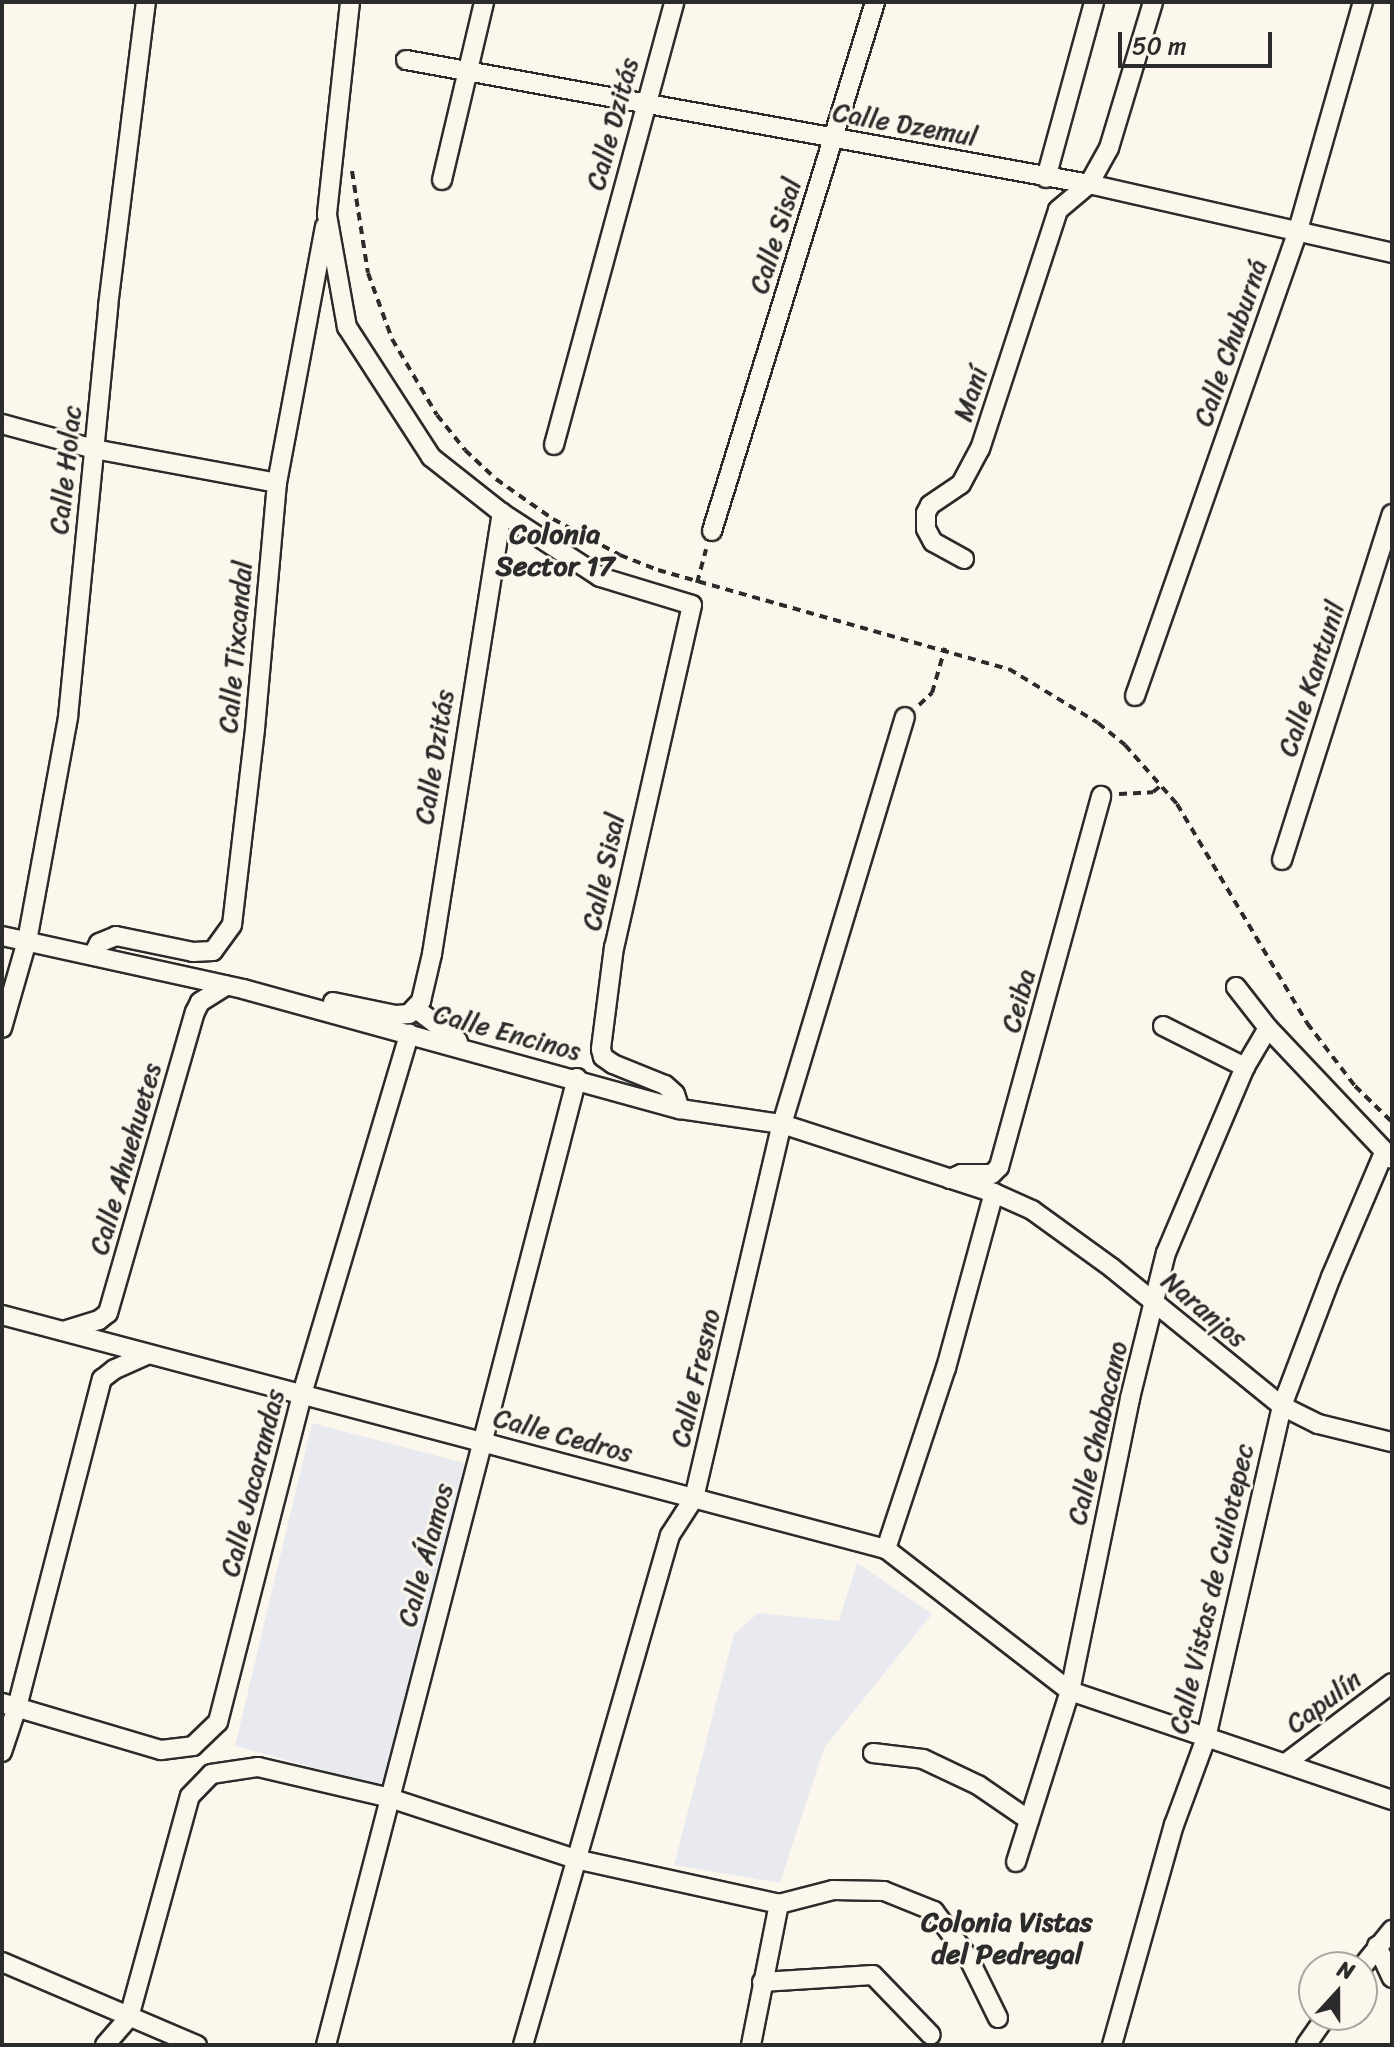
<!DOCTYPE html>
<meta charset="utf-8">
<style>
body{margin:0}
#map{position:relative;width:1394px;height:2047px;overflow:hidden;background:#fbf7ec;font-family:Sriracha,sans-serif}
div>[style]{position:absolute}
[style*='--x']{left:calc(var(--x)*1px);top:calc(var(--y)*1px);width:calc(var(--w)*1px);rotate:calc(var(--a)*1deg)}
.built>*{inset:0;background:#e9e9f0}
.path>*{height:4px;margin-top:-2px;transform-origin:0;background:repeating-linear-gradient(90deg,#2b2b2b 0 8px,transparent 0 14px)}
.roads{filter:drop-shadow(2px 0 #2b2b2b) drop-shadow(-2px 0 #2b2b2b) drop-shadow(0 2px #2b2b2b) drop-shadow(0 -2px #2b2b2b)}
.minor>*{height:18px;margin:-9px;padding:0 9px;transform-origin:9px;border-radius:9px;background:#fbf7ec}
span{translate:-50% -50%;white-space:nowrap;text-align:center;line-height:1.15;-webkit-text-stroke:6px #fbf7ec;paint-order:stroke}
.street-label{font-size:26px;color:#2b2b2b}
.neighbourhood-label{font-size:28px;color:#2b2b2b;font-weight:700}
.frame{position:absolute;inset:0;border:4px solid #2b2b2b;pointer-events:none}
.north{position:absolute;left:1298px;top:1951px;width:80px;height:80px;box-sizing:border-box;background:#fbf7ec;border:2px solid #a8a59f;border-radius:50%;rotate:21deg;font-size:22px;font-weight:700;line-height:32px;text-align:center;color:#2b2b2b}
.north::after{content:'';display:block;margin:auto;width:28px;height:36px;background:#2b2b2b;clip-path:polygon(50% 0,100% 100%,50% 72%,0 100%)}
.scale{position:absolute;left:1118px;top:32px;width:154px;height:36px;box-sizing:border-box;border:4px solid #2b2b2b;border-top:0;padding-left:10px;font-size:24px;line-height:28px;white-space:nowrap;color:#2b2b2b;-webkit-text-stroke:6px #fbf7ec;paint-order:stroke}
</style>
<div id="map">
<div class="built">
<i style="clip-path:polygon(312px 1423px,468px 1464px,381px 1786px,235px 1746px)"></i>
<i style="clip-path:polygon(857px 1563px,932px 1614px,824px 1748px,780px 1883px,674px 1865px,734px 1634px,758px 1613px,839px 1621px)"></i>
</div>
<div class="path">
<i style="--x:352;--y:171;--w:103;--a:81.1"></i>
<i style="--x:368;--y:273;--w:70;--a:70"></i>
<i style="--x:392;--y:339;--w:88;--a:59.4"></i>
<i style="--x:437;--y:415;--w:45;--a:51.3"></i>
<i style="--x:465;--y:450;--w:42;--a:43.1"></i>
<i style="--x:496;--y:479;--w:70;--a:35.1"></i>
<i style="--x:553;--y:519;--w:76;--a:28.2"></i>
<i style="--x:620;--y:555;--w:41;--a:21.5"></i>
<i style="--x:658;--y:570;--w:365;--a:15.8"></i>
<i style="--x:1009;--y:669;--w:104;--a:31.2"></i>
<i style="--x:1098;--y:723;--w:35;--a:39"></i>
<i style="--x:1125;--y:745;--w:79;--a:48.6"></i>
<i style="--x:1177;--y:804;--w:255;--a:59.3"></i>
<i style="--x:1307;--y:1023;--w:79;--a:52.7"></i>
<i style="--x:1355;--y:1086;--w:52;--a:44.2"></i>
<i style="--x:697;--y:583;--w:35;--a:-75"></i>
<i style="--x:919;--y:705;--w:18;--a:-43"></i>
<i style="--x:932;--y:693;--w:47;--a:-73.9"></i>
<i style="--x:1119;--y:794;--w:34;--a:-3"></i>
<i style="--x:1153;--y:792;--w:13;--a:-39"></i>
</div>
<div class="roads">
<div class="minor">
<i style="--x:350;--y:2;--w:214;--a:96.2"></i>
<i style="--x:327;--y:215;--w:114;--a:79.9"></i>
<i style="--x:347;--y:327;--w:155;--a:57.1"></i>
<i style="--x:431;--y:457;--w:90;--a:38.3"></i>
<i style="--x:502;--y:513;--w:117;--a:33.1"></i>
<i style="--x:600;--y:577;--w:96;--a:16.9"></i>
<i style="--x:692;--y:605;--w:351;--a:102.8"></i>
<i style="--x:614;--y:947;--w:103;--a:97.3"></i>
<i style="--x:601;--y:1049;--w:8;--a:76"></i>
<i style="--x:603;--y:1057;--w:12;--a:35"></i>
<i style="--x:613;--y:1064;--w:56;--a:22"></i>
<i style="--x:665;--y:1085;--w:13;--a:42"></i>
<i style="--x:675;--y:1094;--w:16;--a:72"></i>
<i style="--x:406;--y:60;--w:694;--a:10.29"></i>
<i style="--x:1089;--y:184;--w:311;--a:12.8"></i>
<i style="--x:1046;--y:178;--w:182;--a:-74.7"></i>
<i style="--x:442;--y:180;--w:183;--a:-76.7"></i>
<i style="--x:2;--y:424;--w:95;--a:15.2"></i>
<i style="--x:94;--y:449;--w:186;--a:10.5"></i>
<i style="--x:554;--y:445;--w:459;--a:-74.8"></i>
<i style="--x:712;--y:531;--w:554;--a:-72.87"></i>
<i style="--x:964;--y:559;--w:35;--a:-151"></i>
<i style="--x:933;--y:542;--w:15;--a:-118"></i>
<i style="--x:926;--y:529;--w:16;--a:-90"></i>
<i style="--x:926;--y:513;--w:9;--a:-63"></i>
<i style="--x:930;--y:505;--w:37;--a:-34"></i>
<i style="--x:961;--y:484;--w:40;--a:-62"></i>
<i style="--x:980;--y:449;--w:251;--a:-71.9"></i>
<i style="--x:1058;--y:210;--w:40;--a:-40"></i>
<i style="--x:1089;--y:184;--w:41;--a:-60.9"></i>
<i style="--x:1109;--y:148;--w:152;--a:-73.2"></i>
<i style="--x:1135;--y:696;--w:494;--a:-70.7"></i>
<i style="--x:1298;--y:230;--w:237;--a:-74.1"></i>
<i style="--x:1282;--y:860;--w:363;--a:-72.4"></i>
<i style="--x:2;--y:936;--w:247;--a:12.4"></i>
<i style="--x:243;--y:989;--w:453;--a:15.4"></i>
<i style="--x:680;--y:1109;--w:103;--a:8.4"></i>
<i style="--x:782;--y:1124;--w:223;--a:18"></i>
<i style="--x:994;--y:1193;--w:42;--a:24.1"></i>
<i style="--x:1032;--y:1210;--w:99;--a:35.9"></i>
<i style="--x:1112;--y:1268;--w:219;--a:39.1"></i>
<i style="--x:1282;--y:1406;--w:40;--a:26.6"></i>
<i style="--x:1318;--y:1424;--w:76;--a:13.7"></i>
<i style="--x:93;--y:955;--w:13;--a:-63"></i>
<i style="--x:99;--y:943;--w:18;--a:-22"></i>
<i style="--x:116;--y:936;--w:79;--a:11.7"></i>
<i style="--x:193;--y:952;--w:20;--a:-3"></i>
<i style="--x:213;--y:951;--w:32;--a:-54"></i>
<i style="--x:232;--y:925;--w:197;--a:-83.3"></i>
<i style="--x:255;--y:729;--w:247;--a:-84.9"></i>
<i style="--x:277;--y:483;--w:261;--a:-79.4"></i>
<i style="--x:1236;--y:987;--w:52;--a:52"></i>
<i style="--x:1268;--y:1028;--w:180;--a:46.6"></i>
<i style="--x:333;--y:1002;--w:64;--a:11.7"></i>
<i style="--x:396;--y:1015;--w:13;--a:-4"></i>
<i style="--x:409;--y:1014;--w:18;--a:-47"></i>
<i style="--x:421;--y:1001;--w:48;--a:-76.8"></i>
<i style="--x:432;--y:954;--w:447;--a:-81"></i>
<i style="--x:415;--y:1008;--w:54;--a:37.5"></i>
<i style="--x:1163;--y:1026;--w:92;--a:26.6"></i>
<i style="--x:2;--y:1028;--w:91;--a:-74"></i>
<i style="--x:27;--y:941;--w:228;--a:-79.6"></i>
<i style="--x:68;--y:717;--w:413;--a:-84.4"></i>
<i style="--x:108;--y:306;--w:306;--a:-82.9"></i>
<i style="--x:950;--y:1179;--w:12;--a:-24"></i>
<i style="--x:961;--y:1174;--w:31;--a:0"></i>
<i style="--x:992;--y:1174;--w:10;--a:-45"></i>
<i style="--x:999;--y:1167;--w:385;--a:-74.6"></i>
<i style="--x:2;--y:1315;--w:914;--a:14.83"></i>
<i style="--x:886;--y:1549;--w:232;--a:37.7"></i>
<i style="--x:1070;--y:1691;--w:340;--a:18.7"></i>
<i style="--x:63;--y:1331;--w:38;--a:-17"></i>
<i style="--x:99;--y:1320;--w:11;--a:-38"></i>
<i style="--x:108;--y:1313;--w:313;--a:-73.9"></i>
<i style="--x:195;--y:1012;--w:11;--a:-63"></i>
<i style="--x:200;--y:1002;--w:31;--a:-32"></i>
<i style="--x:886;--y:1549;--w:191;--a:-71.7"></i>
<i style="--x:946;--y:1368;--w:181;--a:-74.7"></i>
<i style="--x:2;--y:1703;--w:166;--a:16.5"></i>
<i style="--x:161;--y:1750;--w:32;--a:-7"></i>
<i style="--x:193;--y:1746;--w:35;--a:-44"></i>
<i style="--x:218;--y:1722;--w:339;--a:-75.6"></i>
<i style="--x:302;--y:1394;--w:376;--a:-73.4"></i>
<i style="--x:2;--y:1752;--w:47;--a:-71.6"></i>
<i style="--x:17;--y:1707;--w:339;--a:-75.5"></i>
<i style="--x:102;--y:1379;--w:16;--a:-38"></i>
<i style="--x:115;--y:1369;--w:36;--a:-24"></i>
<i style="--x:873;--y:1753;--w:50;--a:6.8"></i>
<i style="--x:923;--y:1759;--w:61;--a:25.3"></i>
<i style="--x:978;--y:1785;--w:62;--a:34.5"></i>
<i style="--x:1286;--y:1763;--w:133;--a:-37"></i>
<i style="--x:1016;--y:1862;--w:179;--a:-72.5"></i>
<i style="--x:1070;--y:1691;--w:299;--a:-78.4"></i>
<i style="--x:1130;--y:1398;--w:149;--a:-76.1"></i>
<i style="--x:1166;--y:1253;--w:202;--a:-67"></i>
<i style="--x:1245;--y:1067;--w:45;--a:-59.5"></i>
<i style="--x:1377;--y:1946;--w:35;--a:65"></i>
<i style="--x:2;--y:1962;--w:212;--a:23.1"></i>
<i style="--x:1362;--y:1967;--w:48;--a:-51"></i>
<i style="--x:762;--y:1982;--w:111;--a:-3.6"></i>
<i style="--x:873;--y:1975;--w:83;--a:46"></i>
<i style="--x:105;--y:2045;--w:37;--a:-49"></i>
<i style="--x:129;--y:2017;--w:229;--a:-74.6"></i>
<i style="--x:190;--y:1796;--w:30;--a:-46"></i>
<i style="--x:211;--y:1774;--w:48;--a:-8.5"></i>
<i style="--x:258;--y:1767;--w:136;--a:13.2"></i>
<i style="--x:390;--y:1798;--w:195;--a:18.2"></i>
<i style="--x:575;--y:1859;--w:209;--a:12.4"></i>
<i style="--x:779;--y:1904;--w:56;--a:-14.5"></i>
<i style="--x:833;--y:1890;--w:51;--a:1.1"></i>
<i style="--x:884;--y:1891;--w:54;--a:21.8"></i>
<i style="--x:934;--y:1911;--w:57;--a:53.5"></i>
<i style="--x:968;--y:1957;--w:68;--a:63.8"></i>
<i style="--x:326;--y:2045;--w:999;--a:-75.45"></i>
<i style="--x:523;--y:2045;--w:531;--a:-73.92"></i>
<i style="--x:670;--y:1535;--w:44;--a:-57"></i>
<i style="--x:694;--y:1498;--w:384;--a:-76.8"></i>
<i style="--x:782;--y:1124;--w:425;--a:-73.2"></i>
<i style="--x:751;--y:2045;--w:144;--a:-78.8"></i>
<i style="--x:1112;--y:2045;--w:229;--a:-74.3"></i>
<i style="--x:1174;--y:1825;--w:93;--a:-69.8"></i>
<i style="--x:1206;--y:1738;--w:341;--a:-77.1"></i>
<i style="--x:1282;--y:1406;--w:138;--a:-69.2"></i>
<i style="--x:1331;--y:1277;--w:135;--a:-66.9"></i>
<i style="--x:1306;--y:2045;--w:37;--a:-55"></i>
</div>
</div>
<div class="street-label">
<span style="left:613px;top:124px;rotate:-75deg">Calle Dzitás</span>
<span style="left:905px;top:125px;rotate:10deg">Calle Dzemul</span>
<span style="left:776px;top:236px;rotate:-73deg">Calle Sisal</span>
<span style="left:1231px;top:343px;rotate:-71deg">Calle Chuburná</span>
<span style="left:971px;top:394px;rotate:-72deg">Maní</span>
<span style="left:66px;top:470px;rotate:-84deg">Calle Holac</span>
<span style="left:236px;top:647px;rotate:-85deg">Calle Tixcandal</span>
<span style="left:1312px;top:679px;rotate:-72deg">Calle Kantunil</span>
<span style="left:435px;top:757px;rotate:-81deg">Calle Dzitás</span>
<span style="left:604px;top:872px;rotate:-78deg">Calle Sisal</span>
<span style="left:1019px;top:1001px;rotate:-75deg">Ceiba</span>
<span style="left:507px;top:1033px;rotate:15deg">Calle Encinos</span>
<span style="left:126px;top:1159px;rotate:-74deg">Calle Ahuehuetes</span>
<span style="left:1204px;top:1310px;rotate:40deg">Naranjos</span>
<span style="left:696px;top:1378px;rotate:-77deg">Calle Fresno</span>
<span style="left:1098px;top:1433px;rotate:-77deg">Calle Chabacano</span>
<span style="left:563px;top:1436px;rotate:15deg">Calle Cedros</span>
<span style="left:253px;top:1483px;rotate:-76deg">Calle Jacarandas</span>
<span style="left:426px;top:1555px;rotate:-75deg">Calle Álamos</span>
<span style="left:1212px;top:1589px;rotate:-77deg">Calle Vistas de Cuilotepec</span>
<span style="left:1324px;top:1702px;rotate:-37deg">Capulín</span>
</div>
<div class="neighbourhood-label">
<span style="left:555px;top:550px">Colonia<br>Sector 17</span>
<span style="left:1007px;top:1938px">Colonia Vistas<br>del Pedregal</span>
</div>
<div class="frame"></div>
<div class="north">N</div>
<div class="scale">50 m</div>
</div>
